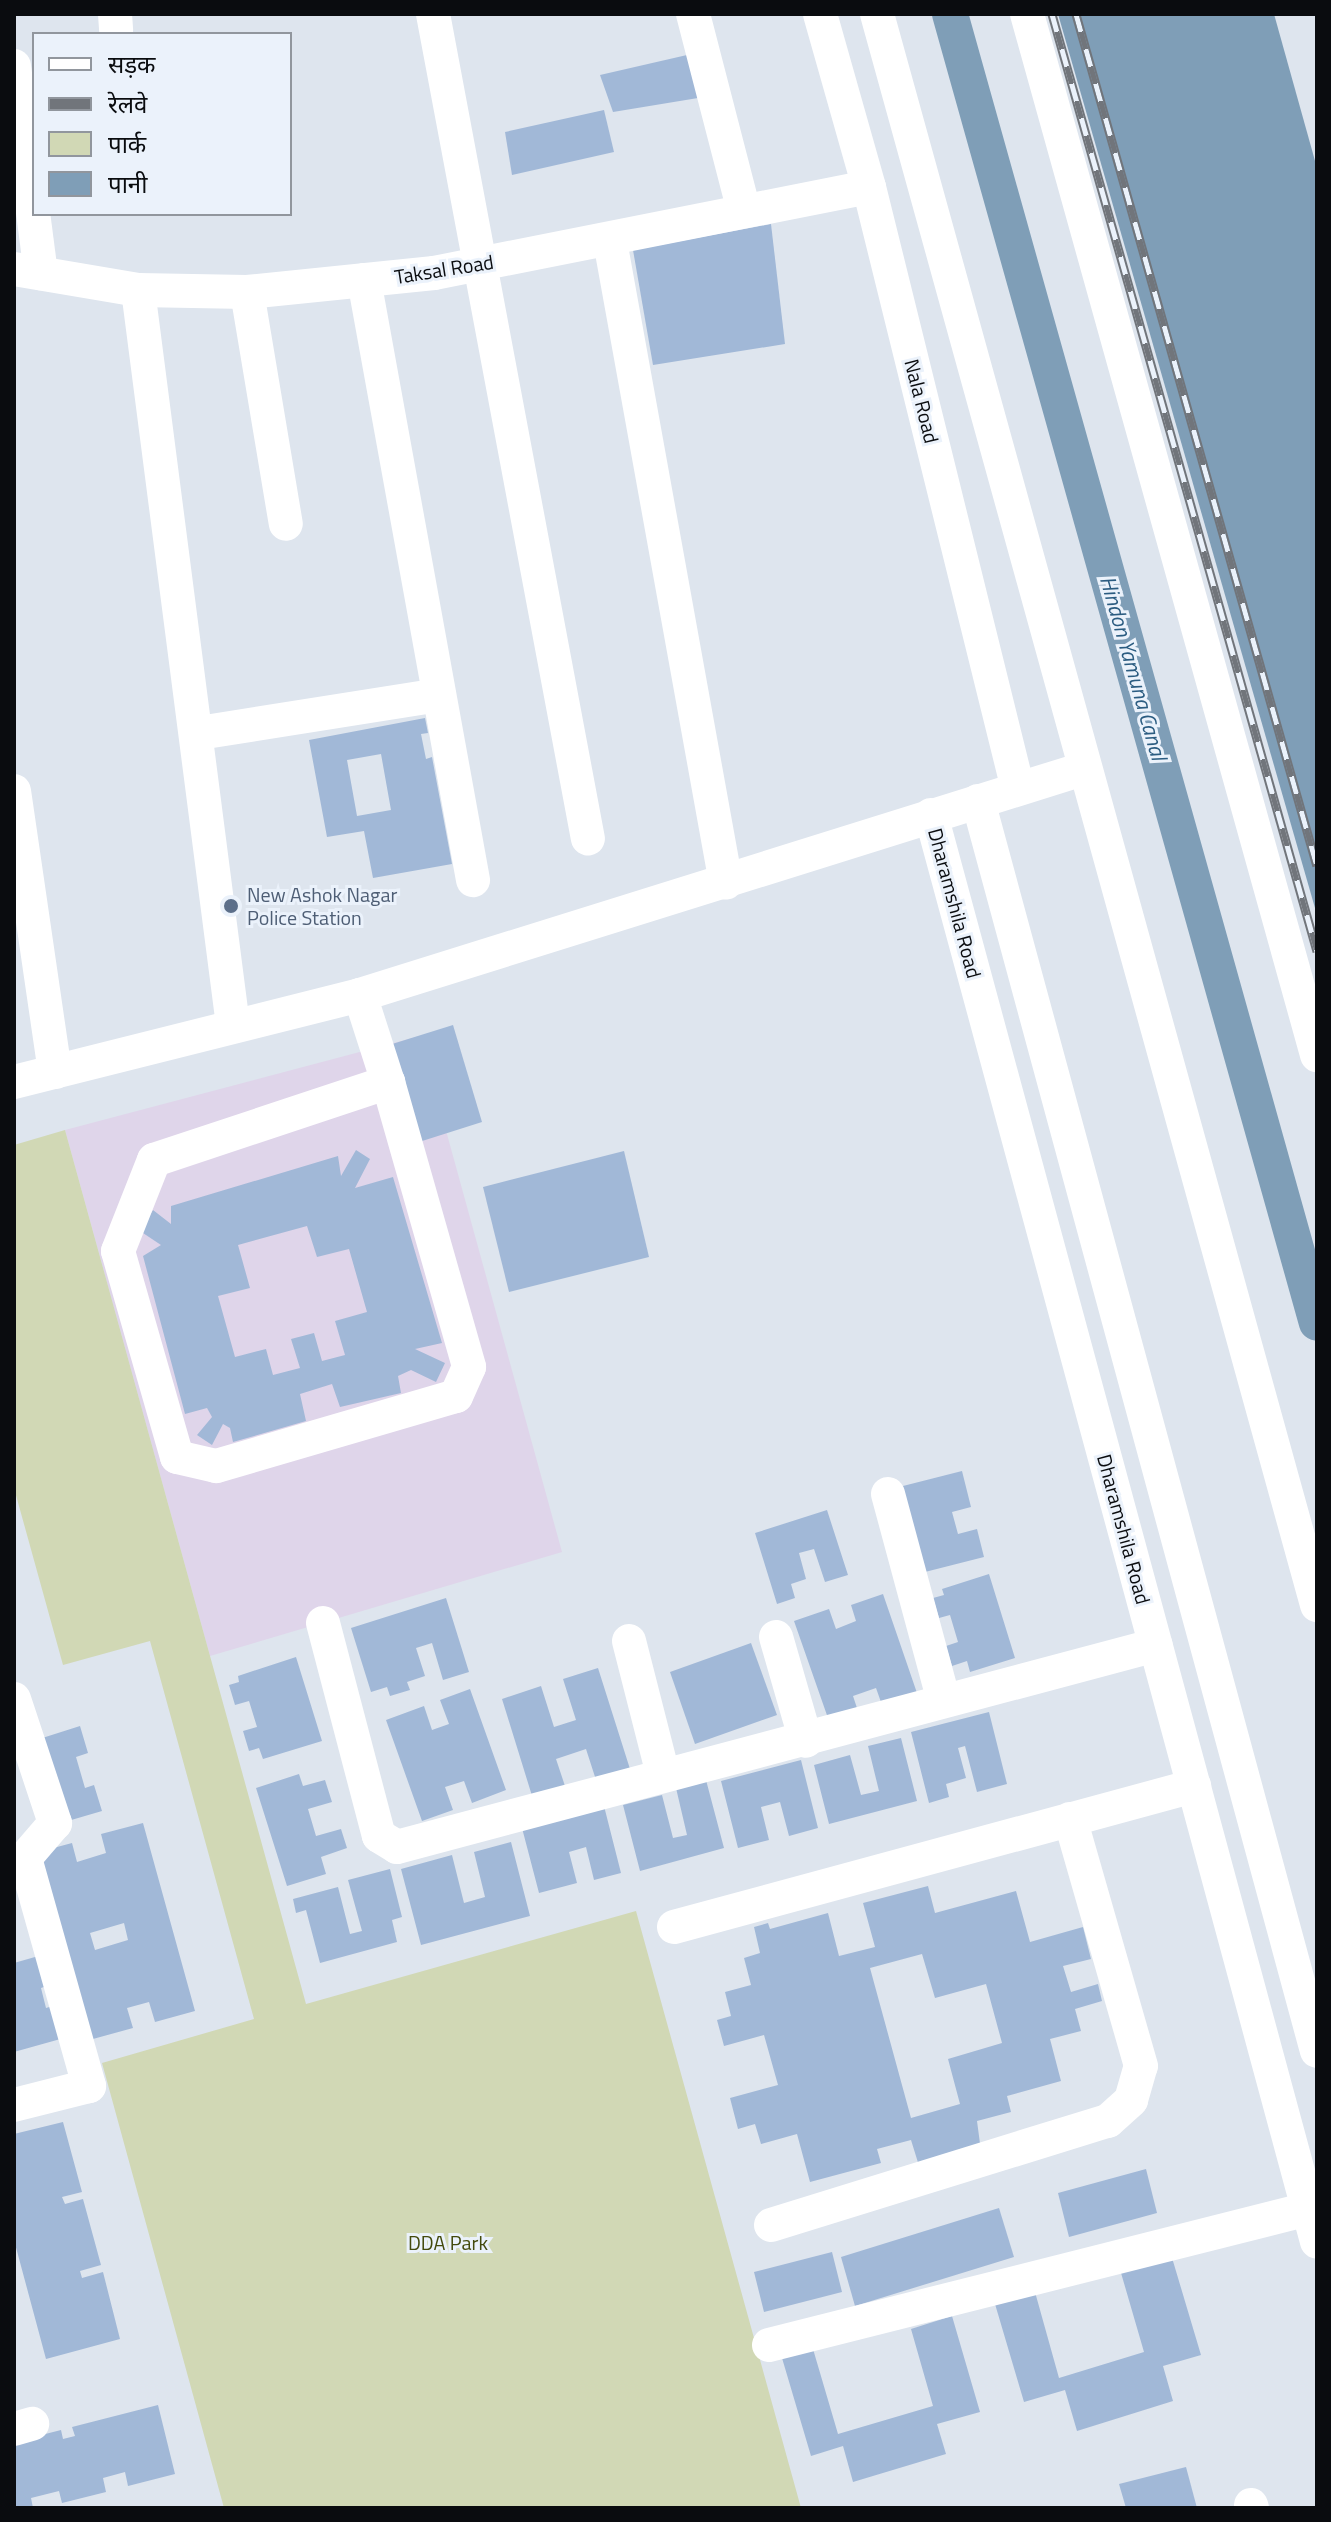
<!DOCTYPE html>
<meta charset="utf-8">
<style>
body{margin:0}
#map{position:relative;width:1331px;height:2522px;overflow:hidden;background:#dee5ee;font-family:"Titillium Web","Noto Sans Devanagari",sans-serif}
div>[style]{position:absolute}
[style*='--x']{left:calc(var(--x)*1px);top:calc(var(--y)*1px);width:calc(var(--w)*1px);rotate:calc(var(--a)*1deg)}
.education>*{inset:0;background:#dfd5ea}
.green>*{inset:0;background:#d1d8b5}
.water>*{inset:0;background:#7f9eb7}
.canal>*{height:36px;margin:-18px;padding:0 18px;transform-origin:18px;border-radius:18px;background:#7f9eb7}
.building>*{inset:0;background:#a1b8d7}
.minor>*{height:34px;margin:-17px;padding:0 17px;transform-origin:17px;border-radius:17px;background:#fff}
.rail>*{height:9px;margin-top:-4.5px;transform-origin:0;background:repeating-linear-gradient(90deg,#ebf2fb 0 18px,#71757b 0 36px);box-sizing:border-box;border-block:2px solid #71757b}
.dots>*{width:22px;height:22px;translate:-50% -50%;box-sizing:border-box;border:4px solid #ebf2fb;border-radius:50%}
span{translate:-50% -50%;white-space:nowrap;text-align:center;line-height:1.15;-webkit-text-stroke:6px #ebf2fb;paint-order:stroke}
.street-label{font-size:20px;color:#0a0c0f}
.service-label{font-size:20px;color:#4e5e75}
.left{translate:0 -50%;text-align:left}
.park-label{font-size:20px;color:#434a0d}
.water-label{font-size:22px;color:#2b5c81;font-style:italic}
.frame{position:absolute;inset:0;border:16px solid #0a0c0f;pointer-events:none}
.legend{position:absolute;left:32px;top:32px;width:260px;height:184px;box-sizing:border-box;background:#ebf2fb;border:2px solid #91969d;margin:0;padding:10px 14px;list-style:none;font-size:24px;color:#0a0c0f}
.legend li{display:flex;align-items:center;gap:16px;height:40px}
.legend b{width:40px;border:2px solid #91969d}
</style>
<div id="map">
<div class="education">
<i style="clip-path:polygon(420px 1036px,562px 1552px,210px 1656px,65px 1130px)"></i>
</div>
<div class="green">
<i style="clip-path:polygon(65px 1130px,306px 2004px,636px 1911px,801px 2508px,224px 2508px,102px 2063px,254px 2019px,150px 1641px,63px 1665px,14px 1488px,14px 1145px)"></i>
</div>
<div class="water">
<i style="clip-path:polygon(1058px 14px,1274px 14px,1317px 168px,1317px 915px)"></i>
</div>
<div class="canal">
<i style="--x:950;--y:14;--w:1359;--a:74.34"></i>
</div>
<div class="building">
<i style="clip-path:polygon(687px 55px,698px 98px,613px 112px,600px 75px)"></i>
<i style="clip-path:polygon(604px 110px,614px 152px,512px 175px,505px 132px)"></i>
<i style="clip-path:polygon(771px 224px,785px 344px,653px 365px,633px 250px)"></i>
<i style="clip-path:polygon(evenodd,425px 718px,428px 733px,421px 734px,426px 759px,432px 757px,452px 864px,373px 878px,364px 831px,327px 837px,309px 740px,425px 718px,381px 754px,391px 810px,357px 816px,347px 760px,381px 754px)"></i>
<i style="clip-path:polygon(453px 1025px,482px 1122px,419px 1142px,389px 1045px)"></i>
<i style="clip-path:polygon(evenodd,356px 1150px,370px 1159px,355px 1188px,393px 1177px,442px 1343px,415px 1349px,445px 1363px,436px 1382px,411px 1370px,398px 1376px,401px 1393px,340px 1407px,332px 1384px,300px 1394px,306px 1421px,233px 1442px,230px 1428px,223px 1424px,212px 1445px,197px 1435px,212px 1417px,207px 1408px,185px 1414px,143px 1256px,161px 1245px,140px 1231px,153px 1210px,171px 1224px,171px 1206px,338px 1156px,341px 1176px,356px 1150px,307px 1226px,317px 1257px,349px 1249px,367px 1312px,335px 1321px,345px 1355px,322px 1361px,314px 1333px,291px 1339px,300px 1368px,273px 1375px,266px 1349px,235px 1357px,218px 1296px,250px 1288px,238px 1245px,307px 1226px)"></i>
<i style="clip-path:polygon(624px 1151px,649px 1257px,509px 1292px,483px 1187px)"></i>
<i style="clip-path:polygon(962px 1471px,971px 1507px,952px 1512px,958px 1534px,977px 1529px,984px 1557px,921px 1573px,899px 1487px)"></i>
<i style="clip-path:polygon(827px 1510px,848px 1575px,825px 1582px,814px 1549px,799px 1553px,806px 1579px,791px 1584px,795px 1598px,777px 1604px,755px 1533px)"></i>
<i style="clip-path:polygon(989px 1574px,1015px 1658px,970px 1672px,967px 1661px,952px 1666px,946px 1646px,958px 1642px,950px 1615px,939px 1618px,933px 1598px,944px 1595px,942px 1589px)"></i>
<i style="clip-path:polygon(883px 1594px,917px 1693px,882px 1705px,876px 1688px,853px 1696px,858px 1711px,829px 1721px,794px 1621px,829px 1609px,836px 1629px,856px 1621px,851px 1605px)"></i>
<i style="clip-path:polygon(446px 1598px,469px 1672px,443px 1680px,432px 1643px,416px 1648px,425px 1676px,407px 1682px,410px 1690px,390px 1696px,387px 1687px,371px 1692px,351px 1628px)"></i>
<i style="clip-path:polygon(751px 1643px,777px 1715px,695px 1744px,670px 1672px)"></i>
<i style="clip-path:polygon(296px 1657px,322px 1741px,263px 1759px,259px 1748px,249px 1751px,243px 1731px,257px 1727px,249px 1701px,235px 1705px,229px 1685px,239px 1682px,238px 1676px)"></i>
<i style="clip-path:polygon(598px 1668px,630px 1769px,596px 1780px,586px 1749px,556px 1759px,566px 1789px,533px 1799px,502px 1699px,541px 1686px,554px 1727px,576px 1720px,563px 1679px)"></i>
<i style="clip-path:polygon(470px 1689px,506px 1790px,472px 1803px,464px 1781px,445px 1787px,453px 1810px,422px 1821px,386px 1720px,424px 1706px,432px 1730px,449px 1724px,440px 1700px)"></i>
<i style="clip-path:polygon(989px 1712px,1007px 1784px,977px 1792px,965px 1746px,958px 1748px,966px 1778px,946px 1784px,949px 1797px,929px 1803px,911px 1732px)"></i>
<i style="clip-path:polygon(80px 1726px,88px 1753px,76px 1757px,85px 1788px,94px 1785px,102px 1811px,61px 1823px,36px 1740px)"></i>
<i style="clip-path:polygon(901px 1738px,917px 1801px,829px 1824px,814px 1765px,850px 1755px,861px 1795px,879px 1791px,868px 1746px)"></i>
<i style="clip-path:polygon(801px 1760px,818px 1828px,789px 1836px,780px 1802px,761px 1807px,769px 1840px,738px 1848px,721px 1781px)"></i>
<i style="clip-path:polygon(299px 1774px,303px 1786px,325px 1780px,332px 1802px,308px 1809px,316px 1836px,341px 1829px,347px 1848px,321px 1857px,326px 1874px,287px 1886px,256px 1788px)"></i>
<i style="clip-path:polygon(706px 1780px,724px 1848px,640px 1871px,623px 1805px,662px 1795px,673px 1838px,687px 1835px,676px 1788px)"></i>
<i style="clip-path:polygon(604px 1806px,621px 1873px,594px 1880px,586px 1847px,569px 1852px,577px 1883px,539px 1893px,522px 1828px)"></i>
<i style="clip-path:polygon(evenodd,143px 1823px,195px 2011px,155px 2022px,149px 2002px,127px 2008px,133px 2028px,82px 2042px,31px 1854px,72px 1843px,77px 1862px,106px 1853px,101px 1834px,143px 1823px,124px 1923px,128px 1940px,95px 1950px,90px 1933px,124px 1923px)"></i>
<i style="clip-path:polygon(511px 1842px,530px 1916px,421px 1945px,401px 1869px,452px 1855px,464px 1903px,485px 1897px,474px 1852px)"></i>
<i style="clip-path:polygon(390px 1869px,402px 1917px,392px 1920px,397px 1942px,320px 1963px,306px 1910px,296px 1913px,293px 1899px,338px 1887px,350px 1934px,362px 1931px,348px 1880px)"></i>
<i style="clip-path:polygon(evenodd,928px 1886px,935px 1913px,1016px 1891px,1030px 1942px,1083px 1927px,1091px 1959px,1063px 1966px,1071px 1992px,1098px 1984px,1102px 2001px,1075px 2009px,1081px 2031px,1050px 2039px,1061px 2081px,1007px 2096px,1011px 2112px,977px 2121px,981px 2151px,920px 2169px,911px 2140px,877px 2149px,881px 2163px,810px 2182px,797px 2134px,761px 2144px,755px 2124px,738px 2129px,730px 2098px,778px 2085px,764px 2035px,724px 2046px,717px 2020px,731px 2016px,725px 1992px,751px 1985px,744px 1958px,760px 1953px,754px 1927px,768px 1923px,770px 1929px,828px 1913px,839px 1956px,875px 1947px,863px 1903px,928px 1886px,922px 1954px,935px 1998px,986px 1984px,1002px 2043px,948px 2059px,960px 2104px,911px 2118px,870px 1968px,922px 1954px)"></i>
<i style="clip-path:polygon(42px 1955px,50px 1985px,41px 1988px,46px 2008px,56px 2005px,64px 2038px,14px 2052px,14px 1963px)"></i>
<i style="clip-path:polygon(63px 2122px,82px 2192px,62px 2197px,65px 2204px,83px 2199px,101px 2265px,80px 2271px,82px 2278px,103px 2272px,120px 2339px,46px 2359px,14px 2240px,14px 2134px)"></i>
<i style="clip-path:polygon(1146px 2169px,1157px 2213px,1069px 2237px,1058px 2193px)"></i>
<i style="clip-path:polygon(999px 2208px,1014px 2257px,855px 2306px,841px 2257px)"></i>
<i style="clip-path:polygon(1170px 2251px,1201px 2355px,1163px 2366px,1173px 2401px,1077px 2431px,1065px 2390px,1024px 2402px,995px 2304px,1035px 2292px,1059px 2378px,1144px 2352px,1119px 2266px)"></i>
<i style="clip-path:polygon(832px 2252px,842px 2292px,764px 2312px,754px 2272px)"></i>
<i style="clip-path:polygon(952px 2316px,980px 2412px,937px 2424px,946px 2454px,853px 2482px,843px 2446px,811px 2456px,782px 2358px,813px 2349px,838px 2434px,933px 2406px,911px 2329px)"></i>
<i style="clip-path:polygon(158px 2405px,175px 2474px,128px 2486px,125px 2472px,103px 2478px,106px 2492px,62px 2503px,59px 2491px,31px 2498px,33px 2508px,14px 2508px,14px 2442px,61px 2430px,63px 2439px,75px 2436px,72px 2427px)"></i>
<i style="clip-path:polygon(1186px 2467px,1197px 2508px,1126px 2508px,1119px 2484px)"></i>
</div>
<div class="minor">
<i style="--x:115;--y:14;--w:16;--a:86"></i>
<i style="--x:433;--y:14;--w:839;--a:79.36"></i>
<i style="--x:693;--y:14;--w:203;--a:75.5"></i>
<i style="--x:820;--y:14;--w:180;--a:74.2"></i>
<i style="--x:869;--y:187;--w:620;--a:76.1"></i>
<i style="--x:877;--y:14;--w:1651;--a:74.54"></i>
<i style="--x:1027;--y:14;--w:1081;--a:74.43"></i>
<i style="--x:14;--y:66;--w:209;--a:82.6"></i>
<i style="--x:610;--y:241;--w:652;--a:79.76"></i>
<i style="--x:14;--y:269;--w:126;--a:9.6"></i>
<i style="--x:138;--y:290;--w:109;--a:1.1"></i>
<i style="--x:247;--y:292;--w:188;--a:-5.8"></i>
<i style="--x:434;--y:273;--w:443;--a:-11.2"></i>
<i style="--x:364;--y:280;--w:610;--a:79.7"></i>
<i style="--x:138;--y:290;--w:741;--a:82.64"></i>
<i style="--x:247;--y:292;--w:235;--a:80.5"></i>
<i style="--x:199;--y:733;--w:243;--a:-9"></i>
<i style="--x:14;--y:791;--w:284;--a:81.7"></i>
<i style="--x:978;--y:801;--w:1295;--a:74.83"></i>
<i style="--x:931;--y:815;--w:1478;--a:74.86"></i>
<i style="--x:360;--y:995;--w:91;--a:72.2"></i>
<i style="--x:388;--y:1082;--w:296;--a:74.1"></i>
<i style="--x:469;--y:1367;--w:32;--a:114"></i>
<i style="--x:456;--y:1396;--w:250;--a:163.7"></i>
<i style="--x:216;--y:1466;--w:40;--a:-167"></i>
<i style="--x:177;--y:1457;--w:214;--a:-106"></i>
<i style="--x:118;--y:1251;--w:98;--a:-68.4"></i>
<i style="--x:154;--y:1160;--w:247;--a:-18.4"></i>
<i style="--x:14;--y:1082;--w:357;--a:-14.1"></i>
<i style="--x:360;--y:995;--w:757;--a:-17.36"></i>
<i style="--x:888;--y:1494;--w:214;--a:74.9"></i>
<i style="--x:323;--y:1623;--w:220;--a:75.3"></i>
<i style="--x:379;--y:1836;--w:21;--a:31"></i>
<i style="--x:397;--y:1847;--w:785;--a:-14.9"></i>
<i style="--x:776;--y:1637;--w:108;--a:73.9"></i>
<i style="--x:629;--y:1641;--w:137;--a:75.7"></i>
<i style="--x:14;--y:1699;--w:131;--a:71.7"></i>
<i style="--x:55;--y:1823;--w:46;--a:130.6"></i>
<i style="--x:25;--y:1858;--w:237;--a:74.3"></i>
<i style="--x:89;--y:2086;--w:77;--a:165.8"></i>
<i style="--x:674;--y:1927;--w:539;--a:-15.17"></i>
<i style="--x:771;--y:2225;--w:353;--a:-17.2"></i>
<i style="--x:1108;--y:2121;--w:31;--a:-42"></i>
<i style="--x:1131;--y:2100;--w:35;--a:-74"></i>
<i style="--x:1141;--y:2066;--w:257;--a:-106"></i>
<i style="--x:769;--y:2345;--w:556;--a:-14.16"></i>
<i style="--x:14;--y:2429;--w:19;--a:-16"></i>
<i style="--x:1251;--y:2505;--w:3;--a:72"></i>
</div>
<div class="rail">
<i style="--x:1052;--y:14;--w:974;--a:74.21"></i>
<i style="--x:1076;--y:14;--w:885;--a:74.21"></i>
</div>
<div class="dots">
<i style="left:231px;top:906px;background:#5c6f8a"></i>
</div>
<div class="street-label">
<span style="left:444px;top:269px;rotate:-9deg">Taksal Road</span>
<span style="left:922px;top:401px;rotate:76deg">Nala Road</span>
<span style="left:955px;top:903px;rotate:75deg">Dharamshila Road</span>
<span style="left:1124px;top:1529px;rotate:75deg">Dharamshila Road</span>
</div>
<div class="service-label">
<span class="left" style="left:247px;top:906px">New Ashok Nagar<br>Police Station</span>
</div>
<div class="park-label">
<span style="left:448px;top:2242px">DDA Park</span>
</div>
<div class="water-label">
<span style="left:1133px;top:668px;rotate:74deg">Hindon Yamuna Canal</span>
</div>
<div class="frame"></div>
<ul class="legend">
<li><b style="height:10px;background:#fff"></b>सड़क</li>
<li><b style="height:10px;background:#71757b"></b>रेलवे</li>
<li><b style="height:22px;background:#d1d8b5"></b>पार्क</li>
<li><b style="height:22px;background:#7f9eb7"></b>पानी</li>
</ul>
</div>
